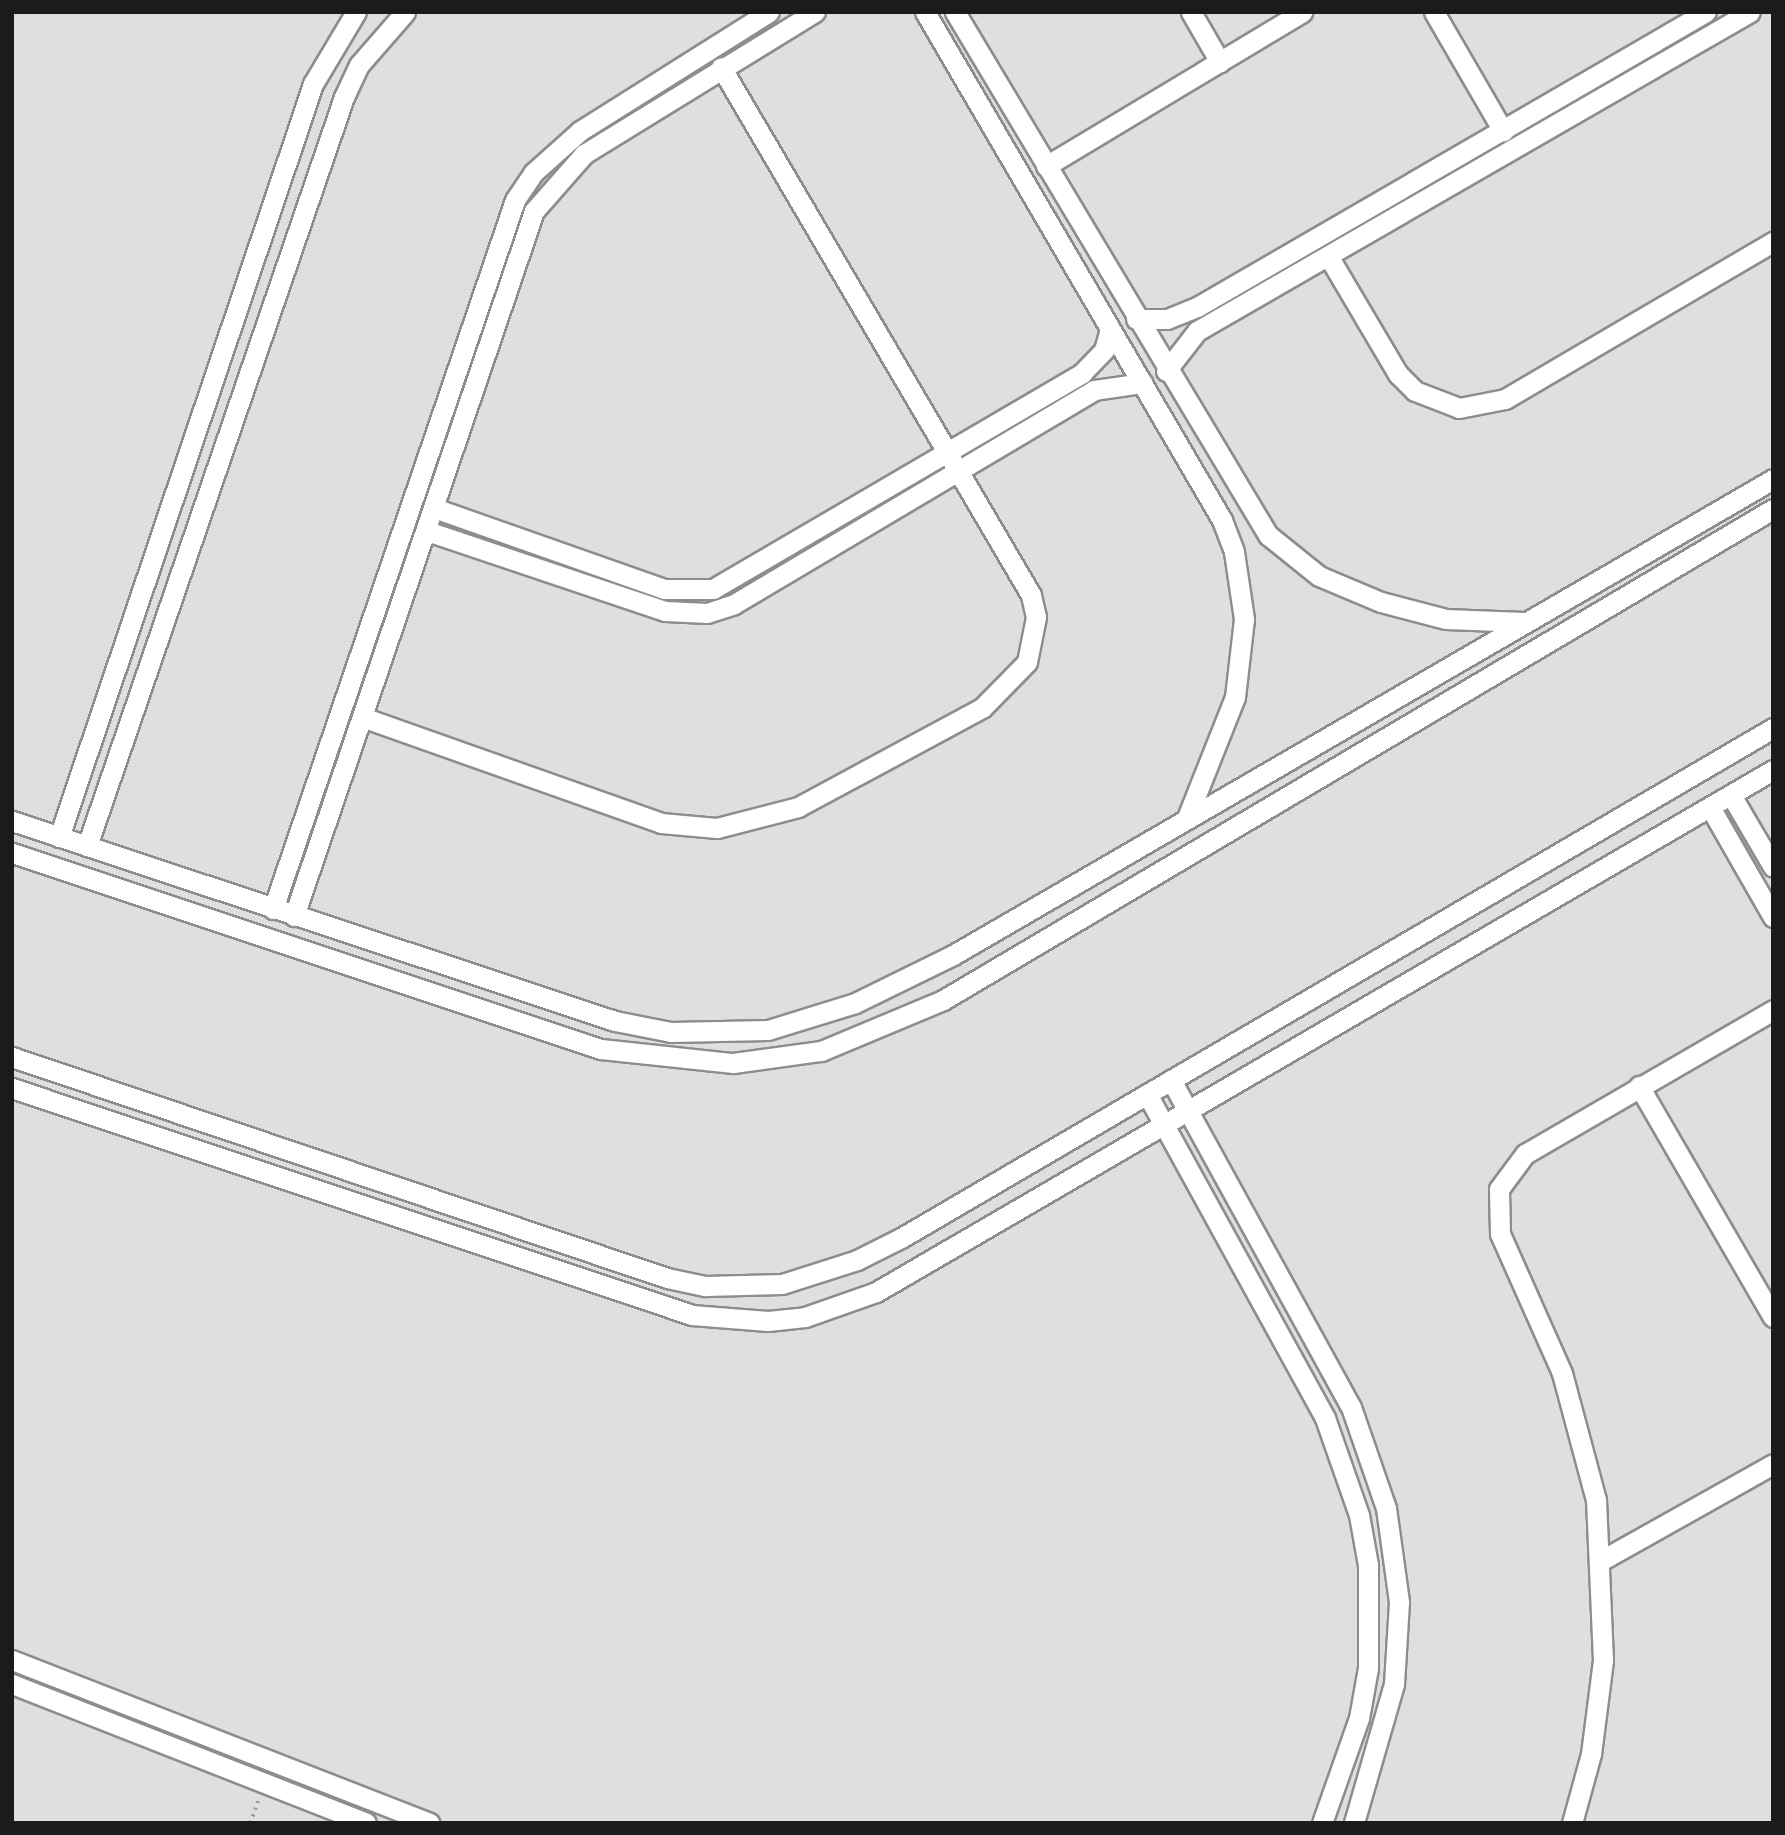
<!DOCTYPE html>
<style>
body{margin:0}
#map{position:relative;width:1785px;height:1835px;overflow:hidden;background:#dddfe1;font-family:Quicksand,sans-serif}
div>[style]{position:absolute}
[style*='--x']{left:calc(var(--x)*1px);top:calc(var(--y)*1px);width:calc(var(--w)*1px);rotate:calc(var(--a)*1deg)}
.path>*{height:3.5px;margin-top:-1.75px;transform-origin:0;background:repeating-linear-gradient(90deg,#97989a 0 2px,transparent 0 7px)}
.roads{filter:drop-shadow(2px 0 #8c8d8f) drop-shadow(-2px 0 #8c8d8f) drop-shadow(0 2px #8c8d8f) drop-shadow(0 -2px #8c8d8f)}
.minor>*{height:19px;margin:-9.5px;padding:0 9.5px;transform-origin:9.5px;border-radius:9.5px;background:#fff}
span{translate:-50% -50%;white-space:nowrap;text-align:center;line-height:1.15;-webkit-text-stroke:6px #dddfe1;paint-order:stroke}
.frame{position:absolute;inset:0;border:14px solid #1b1b1c;pointer-events:none}
</style>
<div id="map">
<div class="path">
<i style="--x:250;--y:1823;--w:27;--a:-70"></i>
</div>
<div class="roads">
<div class="minor">
<i style="--x:925;--y:12;--w:588;--a:59.69"></i>
<i style="--x:1222;--y:520;--w:34;--a:69"></i>
<i style="--x:1234;--y:552;--w:68;--a:81.5"></i>
<i style="--x:1244;--y:619;--w:79;--a:96.6"></i>
<i style="--x:1235;--y:697;--w:132;--a:111.7"></i>
<i style="--x:955;--y:12;--w:610;--a:59.1"></i>
<i style="--x:1268;--y:535;--w:65;--a:38.8"></i>
<i style="--x:1319;--y:576;--w:67;--a:22.8"></i>
<i style="--x:1381;--y:602;--w:67;--a:14.7"></i>
<i style="--x:1446;--y:619;--w:78;--a:2.2"></i>
<i style="--x:1191;--y:12;--w:58;--a:59.9"></i>
<i style="--x:1434;--y:12;--w:138;--a:59.9"></i>
<i style="--x:1046;--y:166;--w:299;--a:-31"></i>
<i style="--x:1330;--y:259;--w:134;--a:59.4"></i>
<i style="--x:1398;--y:374;--w:24;--a:45"></i>
<i style="--x:1415;--y:391;--w:47;--a:21.1"></i>
<i style="--x:1459;--y:408;--w:47;--a:-11.1"></i>
<i style="--x:1505;--y:399;--w:311;--a:-30.4"></i>
<i style="--x:1136;--y:319;--w:31;--a:0"></i>
<i style="--x:1167;--y:319;--w:32;--a:-22"></i>
<i style="--x:1197;--y:307;--w:588;--a:-30.1"></i>
<i style="--x:1166;--y:371;--w:51;--a:-52.2"></i>
<i style="--x:1197;--y:331;--w:638;--a:-29.98"></i>
<i style="--x:434;--y:508;--w:244;--a:19.4"></i>
<i style="--x:664;--y:589;--w:49;--a:0"></i>
<i style="--x:713;--y:589;--w:428;--a:-30.3"></i>
<i style="--x:1082;--y:373;--w:32;--a:-46"></i>
<i style="--x:1104;--y:350;--w:22;--a:-74"></i>
<i style="--x:427;--y:531;--w:251;--a:18.6"></i>
<i style="--x:665;--y:611;--w:42;--a:2.7"></i>
<i style="--x:707;--y:613;--w:28;--a:-18"></i>
<i style="--x:734;--y:604;--w:419;--a:-30.7"></i>
<i style="--x:1094;--y:390;--w:49;--a:-8.3"></i>
<i style="--x:362;--y:717;--w:317;--a:19.5"></i>
<i style="--x:661;--y:823;--w:56;--a:5.1"></i>
<i style="--x:717;--y:828;--w:84;--a:-14.5"></i>
<i style="--x:798;--y:807;--w:209;--a:-28.3"></i>
<i style="--x:982;--y:708;--w:64;--a:-45.6"></i>
<i style="--x:1027;--y:662;--w:46;--a:-78.7"></i>
<i style="--x:1036;--y:617;--w:23;--a:-103"></i>
<i style="--x:1031;--y:595;--w:612;--a:-120.42"></i>
<i style="--x:1731;--y:795;--w:83;--a:59.7"></i>
<i style="--x:1710;--y:807;--w:127;--a:60.2"></i>
<i style="--x:12;--y:821;--w:635;--a:18.35"></i>
<i style="--x:615;--y:1021;--w:57;--a:11.1"></i>
<i style="--x:671;--y:1032;--w:97;--a:-1.2"></i>
<i style="--x:768;--y:1030;--w:91;--a:-17.2"></i>
<i style="--x:855;--y:1003;--w:109;--a:-26.1"></i>
<i style="--x:953;--y:955;--w:948;--a:-30.13"></i>
<i style="--x:59;--y:837;--w:795;--a:-71.36"></i>
<i style="--x:313;--y:84;--w:84;--a:-59.2"></i>
<i style="--x:87;--y:846;--w:792;--a:-71.06"></i>
<i style="--x:344;--y:97;--w:35;--a:-65"></i>
<i style="--x:359;--y:65;--w:70;--a:-49"></i>
<i style="--x:12;--y:853;--w:621;--a:18.41"></i>
<i style="--x:601;--y:1049;--w:133;--a:6.1"></i>
<i style="--x:733;--y:1063;--w:89;--a:-7.8"></i>
<i style="--x:821;--y:1051;--w:132;--a:-22.7"></i>
<i style="--x:943;--y:1000;--w:964;--a:-30.61"></i>
<i style="--x:273;--y:909;--w:749;--a:-71.15"></i>
<i style="--x:515;--y:200;--w:32;--a:-56"></i>
<i style="--x:533;--y:173;--w:63;--a:-41.8"></i>
<i style="--x:580;--y:131;--w:223;--a:-32.2"></i>
<i style="--x:294;--y:916;--w:745;--a:-71.2"></i>
<i style="--x:534;--y:211;--w:76;--a:-48.7"></i>
<i style="--x:584;--y:154;--w:271;--a:-31.6"></i>
<i style="--x:12;--y:1057;--w:691;--a:18.64"></i>
<i style="--x:667;--y:1278;--w:39;--a:12"></i>
<i style="--x:705;--y:1286;--w:77;--a:-1.5"></i>
<i style="--x:782;--y:1284;--w:79;--a:-17.7"></i>
<i style="--x:857;--y:1260;--w:49;--a:-26.6"></i>
<i style="--x:901;--y:1238;--w:1010;--a:-30.32"></i>
<i style="--x:1171;--y:1080;--w:373;--a:61.2"></i>
<i style="--x:1351;--y:1407;--w:107;--a:70.9"></i>
<i style="--x:1386;--y:1508;--w:95;--a:82.1"></i>
<i style="--x:1399;--y:1602;--w:82;--a:93.5"></i>
<i style="--x:1394;--y:1684;--w:145;--a:106.1"></i>
<i style="--x:1639;--y:1086;--w:267;--a:59.9"></i>
<i style="--x:12;--y:1088;--w:717;--a:18.46"></i>
<i style="--x:692;--y:1315;--w:76;--a:4.5"></i>
<i style="--x:768;--y:1321;--w:37;--a:-6"></i>
<i style="--x:805;--y:1317;--w:75;--a:-19.4"></i>
<i style="--x:876;--y:1292;--w:1038;--a:-30.2"></i>
<i style="--x:1147;--y:1094;--w:370;--a:61.2"></i>
<i style="--x:1325;--y:1418;--w:103;--a:70.7"></i>
<i style="--x:1359;--y:1515;--w:51;--a:79.8"></i>
<i style="--x:1368;--y:1565;--w:103;--a:90"></i>
<i style="--x:1368;--y:1668;--w:51;--a:100.2"></i>
<i style="--x:1359;--y:1718;--w:111;--a:109.4"></i>
<i style="--x:1602;--y:1560;--w:196;--a:-29.3"></i>
<i style="--x:12;--y:1660;--w:448;--a:21.3"></i>
<i style="--x:12;--y:1684;--w:380;--a:21.4"></i>
<i style="--x:1572;--y:1823;--w:72;--a:-74.6"></i>
<i style="--x:1591;--y:1754;--w:95;--a:-82.7"></i>
<i style="--x:1603;--y:1660;--w:160;--a:-92.5"></i>
<i style="--x:1596;--y:1500;--w:131;--a:-105"></i>
<i style="--x:1562;--y:1373;--w:152;--a:-114"></i>
<i style="--x:1500;--y:1234;--w:45;--a:-91.3"></i>
<i style="--x:1499;--y:1189;--w:44;--a:-53.4"></i>
<i style="--x:1525;--y:1154;--w:287;--a:-30.1"></i>
</div>
</div>
<div class="frame"></div>
</div>
